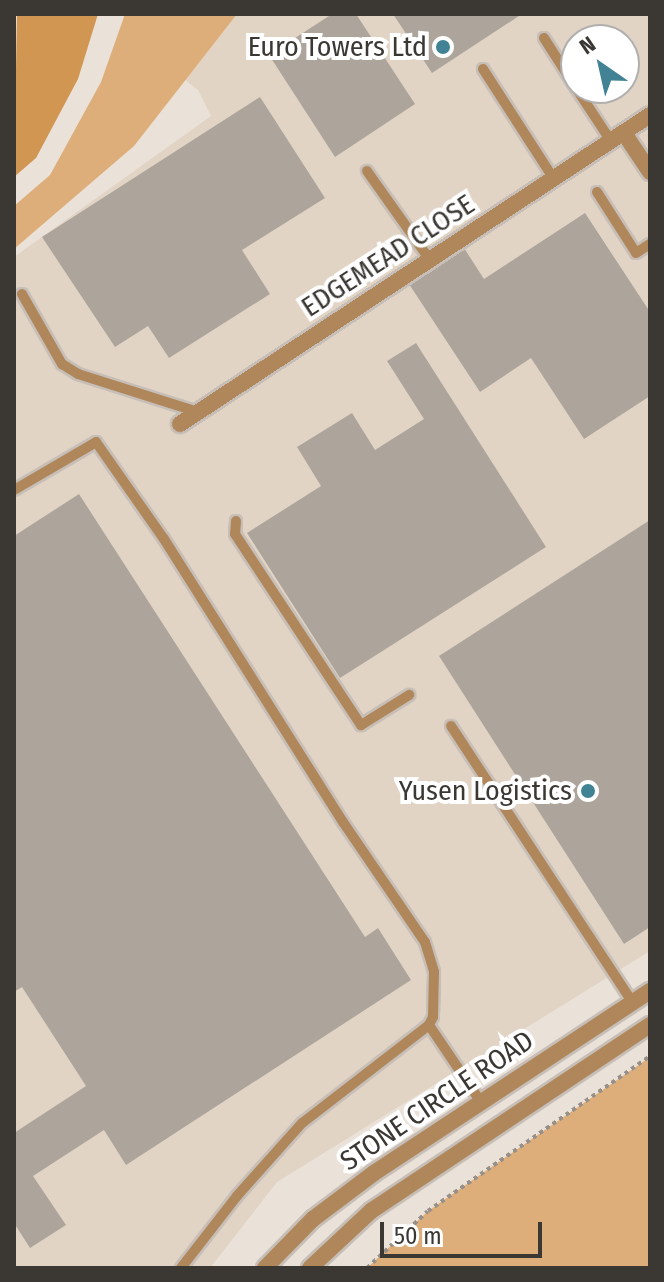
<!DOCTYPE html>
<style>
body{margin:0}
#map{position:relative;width:664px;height:1282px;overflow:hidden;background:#eae1d8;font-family:"Fira Sans Condensed",sans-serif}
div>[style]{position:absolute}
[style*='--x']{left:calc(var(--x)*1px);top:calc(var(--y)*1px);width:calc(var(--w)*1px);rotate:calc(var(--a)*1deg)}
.built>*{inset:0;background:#e2d4c5}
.green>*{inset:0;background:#deae7a}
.water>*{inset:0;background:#d19652}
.building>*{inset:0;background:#ada59c}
.path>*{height:4px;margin-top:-2px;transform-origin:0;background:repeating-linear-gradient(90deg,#98918b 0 4px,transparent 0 8px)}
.roads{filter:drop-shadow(2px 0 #c7bfb7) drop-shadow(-2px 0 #c7bfb7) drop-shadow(0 2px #c7bfb7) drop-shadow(0 -2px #c7bfb7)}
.lane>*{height:10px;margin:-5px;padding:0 5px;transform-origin:5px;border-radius:5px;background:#af875b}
.street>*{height:16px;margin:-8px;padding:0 8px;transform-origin:8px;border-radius:8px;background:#af875b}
.dots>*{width:22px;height:22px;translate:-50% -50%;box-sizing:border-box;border:4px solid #fff;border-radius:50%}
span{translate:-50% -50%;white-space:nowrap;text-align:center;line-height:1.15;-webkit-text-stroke:8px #fff;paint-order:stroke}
.poi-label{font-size:28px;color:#3b3834}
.right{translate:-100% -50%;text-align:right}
.street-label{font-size:28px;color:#3b3834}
.frame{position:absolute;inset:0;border:16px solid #3b3834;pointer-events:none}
.north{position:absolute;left:560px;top:24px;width:80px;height:80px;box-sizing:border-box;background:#fff;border:2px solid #b1afae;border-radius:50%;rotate:326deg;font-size:22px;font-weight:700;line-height:32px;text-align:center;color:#3b3834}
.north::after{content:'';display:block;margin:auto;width:28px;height:36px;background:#418294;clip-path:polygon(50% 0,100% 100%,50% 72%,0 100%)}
.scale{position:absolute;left:380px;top:1222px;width:162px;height:36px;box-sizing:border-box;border:4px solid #3b3834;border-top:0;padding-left:10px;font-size:24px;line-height:28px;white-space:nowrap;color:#3b3834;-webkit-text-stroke:6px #fff;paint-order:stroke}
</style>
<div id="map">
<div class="built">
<i style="clip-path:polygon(evenodd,211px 14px,650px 14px,650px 951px,277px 1182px,210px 1268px,14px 1268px,14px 257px,211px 116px,198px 90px,168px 66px,211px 14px,576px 40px,624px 40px,624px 88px,576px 88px,576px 40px)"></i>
</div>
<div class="green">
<i style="clip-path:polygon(125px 14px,237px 14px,134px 146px,14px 249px,14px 206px,50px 175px,101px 82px)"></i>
<i style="clip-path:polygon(650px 1057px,650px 1268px,367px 1268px,428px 1211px)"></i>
</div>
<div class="water">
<i style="clip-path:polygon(17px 14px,98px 14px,78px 79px,36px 158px,14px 177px)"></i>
</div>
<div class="building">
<i style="clip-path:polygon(332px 14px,356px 14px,415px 104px,335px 157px,269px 55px)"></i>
<i style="clip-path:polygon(393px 14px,522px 14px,432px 73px)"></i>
<i style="clip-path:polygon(260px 97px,325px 198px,242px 250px,270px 294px,169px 358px,148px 326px,115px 347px,42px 237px)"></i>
<i style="clip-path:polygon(585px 213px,650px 312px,650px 396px,584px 439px,531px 358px,480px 392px,409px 284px,464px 248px,484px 279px)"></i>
<i style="clip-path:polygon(416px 343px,546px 547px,340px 678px,247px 533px,321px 486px,297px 447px,352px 413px,375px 450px,424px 419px,387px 361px)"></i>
<i style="clip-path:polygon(79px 494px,365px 937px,378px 928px,411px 980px,126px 1165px,104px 1130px,33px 1176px,66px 1225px,30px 1248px,14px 1223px,14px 1133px,86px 1086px,22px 987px,14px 992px,14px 536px)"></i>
<i style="clip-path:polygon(650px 520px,650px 927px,624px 944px,439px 656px)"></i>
</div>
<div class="path">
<i style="--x:367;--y:1268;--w:83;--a:-43.1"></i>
<i style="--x:428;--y:1211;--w:271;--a:-34.9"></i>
</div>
<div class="roads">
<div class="lane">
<i style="--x:544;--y:38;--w:59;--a:57.4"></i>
<i style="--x:483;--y:69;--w:131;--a:57.2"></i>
<i style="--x:576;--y:88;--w:64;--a:56.6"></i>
<i style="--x:367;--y:171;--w:109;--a:54.7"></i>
<i style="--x:597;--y:192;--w:72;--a:57.4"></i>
<i style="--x:636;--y:253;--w:17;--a:-33"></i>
<i style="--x:22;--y:294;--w:81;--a:60.3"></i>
<i style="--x:62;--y:364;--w:19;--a:32"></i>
<i style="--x:78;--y:374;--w:126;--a:17.6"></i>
<i style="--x:14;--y:490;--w:95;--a:-30.3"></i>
<i style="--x:96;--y:442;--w:118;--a:55"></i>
<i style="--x:164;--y:539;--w:335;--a:57.7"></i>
<i style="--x:343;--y:822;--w:145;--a:55.7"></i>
<i style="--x:425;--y:942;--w:31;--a:73"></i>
<i style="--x:434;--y:972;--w:45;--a:91.3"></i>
<i style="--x:433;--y:1017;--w:9;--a:117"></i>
<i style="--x:429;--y:1025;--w:160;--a:142.3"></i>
<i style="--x:302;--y:1123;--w:98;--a:131.7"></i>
<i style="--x:237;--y:1196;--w:91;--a:127.9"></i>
<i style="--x:236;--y:521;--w:13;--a:94"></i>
<i style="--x:235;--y:534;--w:229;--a:56.6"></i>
<i style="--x:361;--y:725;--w:57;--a:-32"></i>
<i style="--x:451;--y:726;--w:330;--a:56.7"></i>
<i style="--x:429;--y:1025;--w:93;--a:56"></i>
</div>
<div class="street">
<i style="--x:624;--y:133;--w:47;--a:56.3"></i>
<i style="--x:180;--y:424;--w:562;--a:-33.32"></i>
<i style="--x:265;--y:1268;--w:69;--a:-45.6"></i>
<i style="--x:313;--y:1219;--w:76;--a:-37"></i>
<i style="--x:374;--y:1173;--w:331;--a:-33.4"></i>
<i style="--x:310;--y:1268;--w:83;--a:-43.1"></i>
<i style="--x:371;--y:1211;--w:335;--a:-33.7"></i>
</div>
</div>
<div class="dots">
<i style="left:443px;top:47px;background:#418294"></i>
<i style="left:588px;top:791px;background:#418294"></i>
</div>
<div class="poi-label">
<span class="right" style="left:427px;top:47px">Euro Towers Ltd</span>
<span class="right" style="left:572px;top:791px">Yusen Logistics</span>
</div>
<div class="street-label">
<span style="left:388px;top:256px;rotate:-33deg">EDGEMEAD CLOSE</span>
<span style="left:437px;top:1101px;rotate:-34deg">STONE CIRCLE ROAD</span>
</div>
<div class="frame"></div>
<div class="north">N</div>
<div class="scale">50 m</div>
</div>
